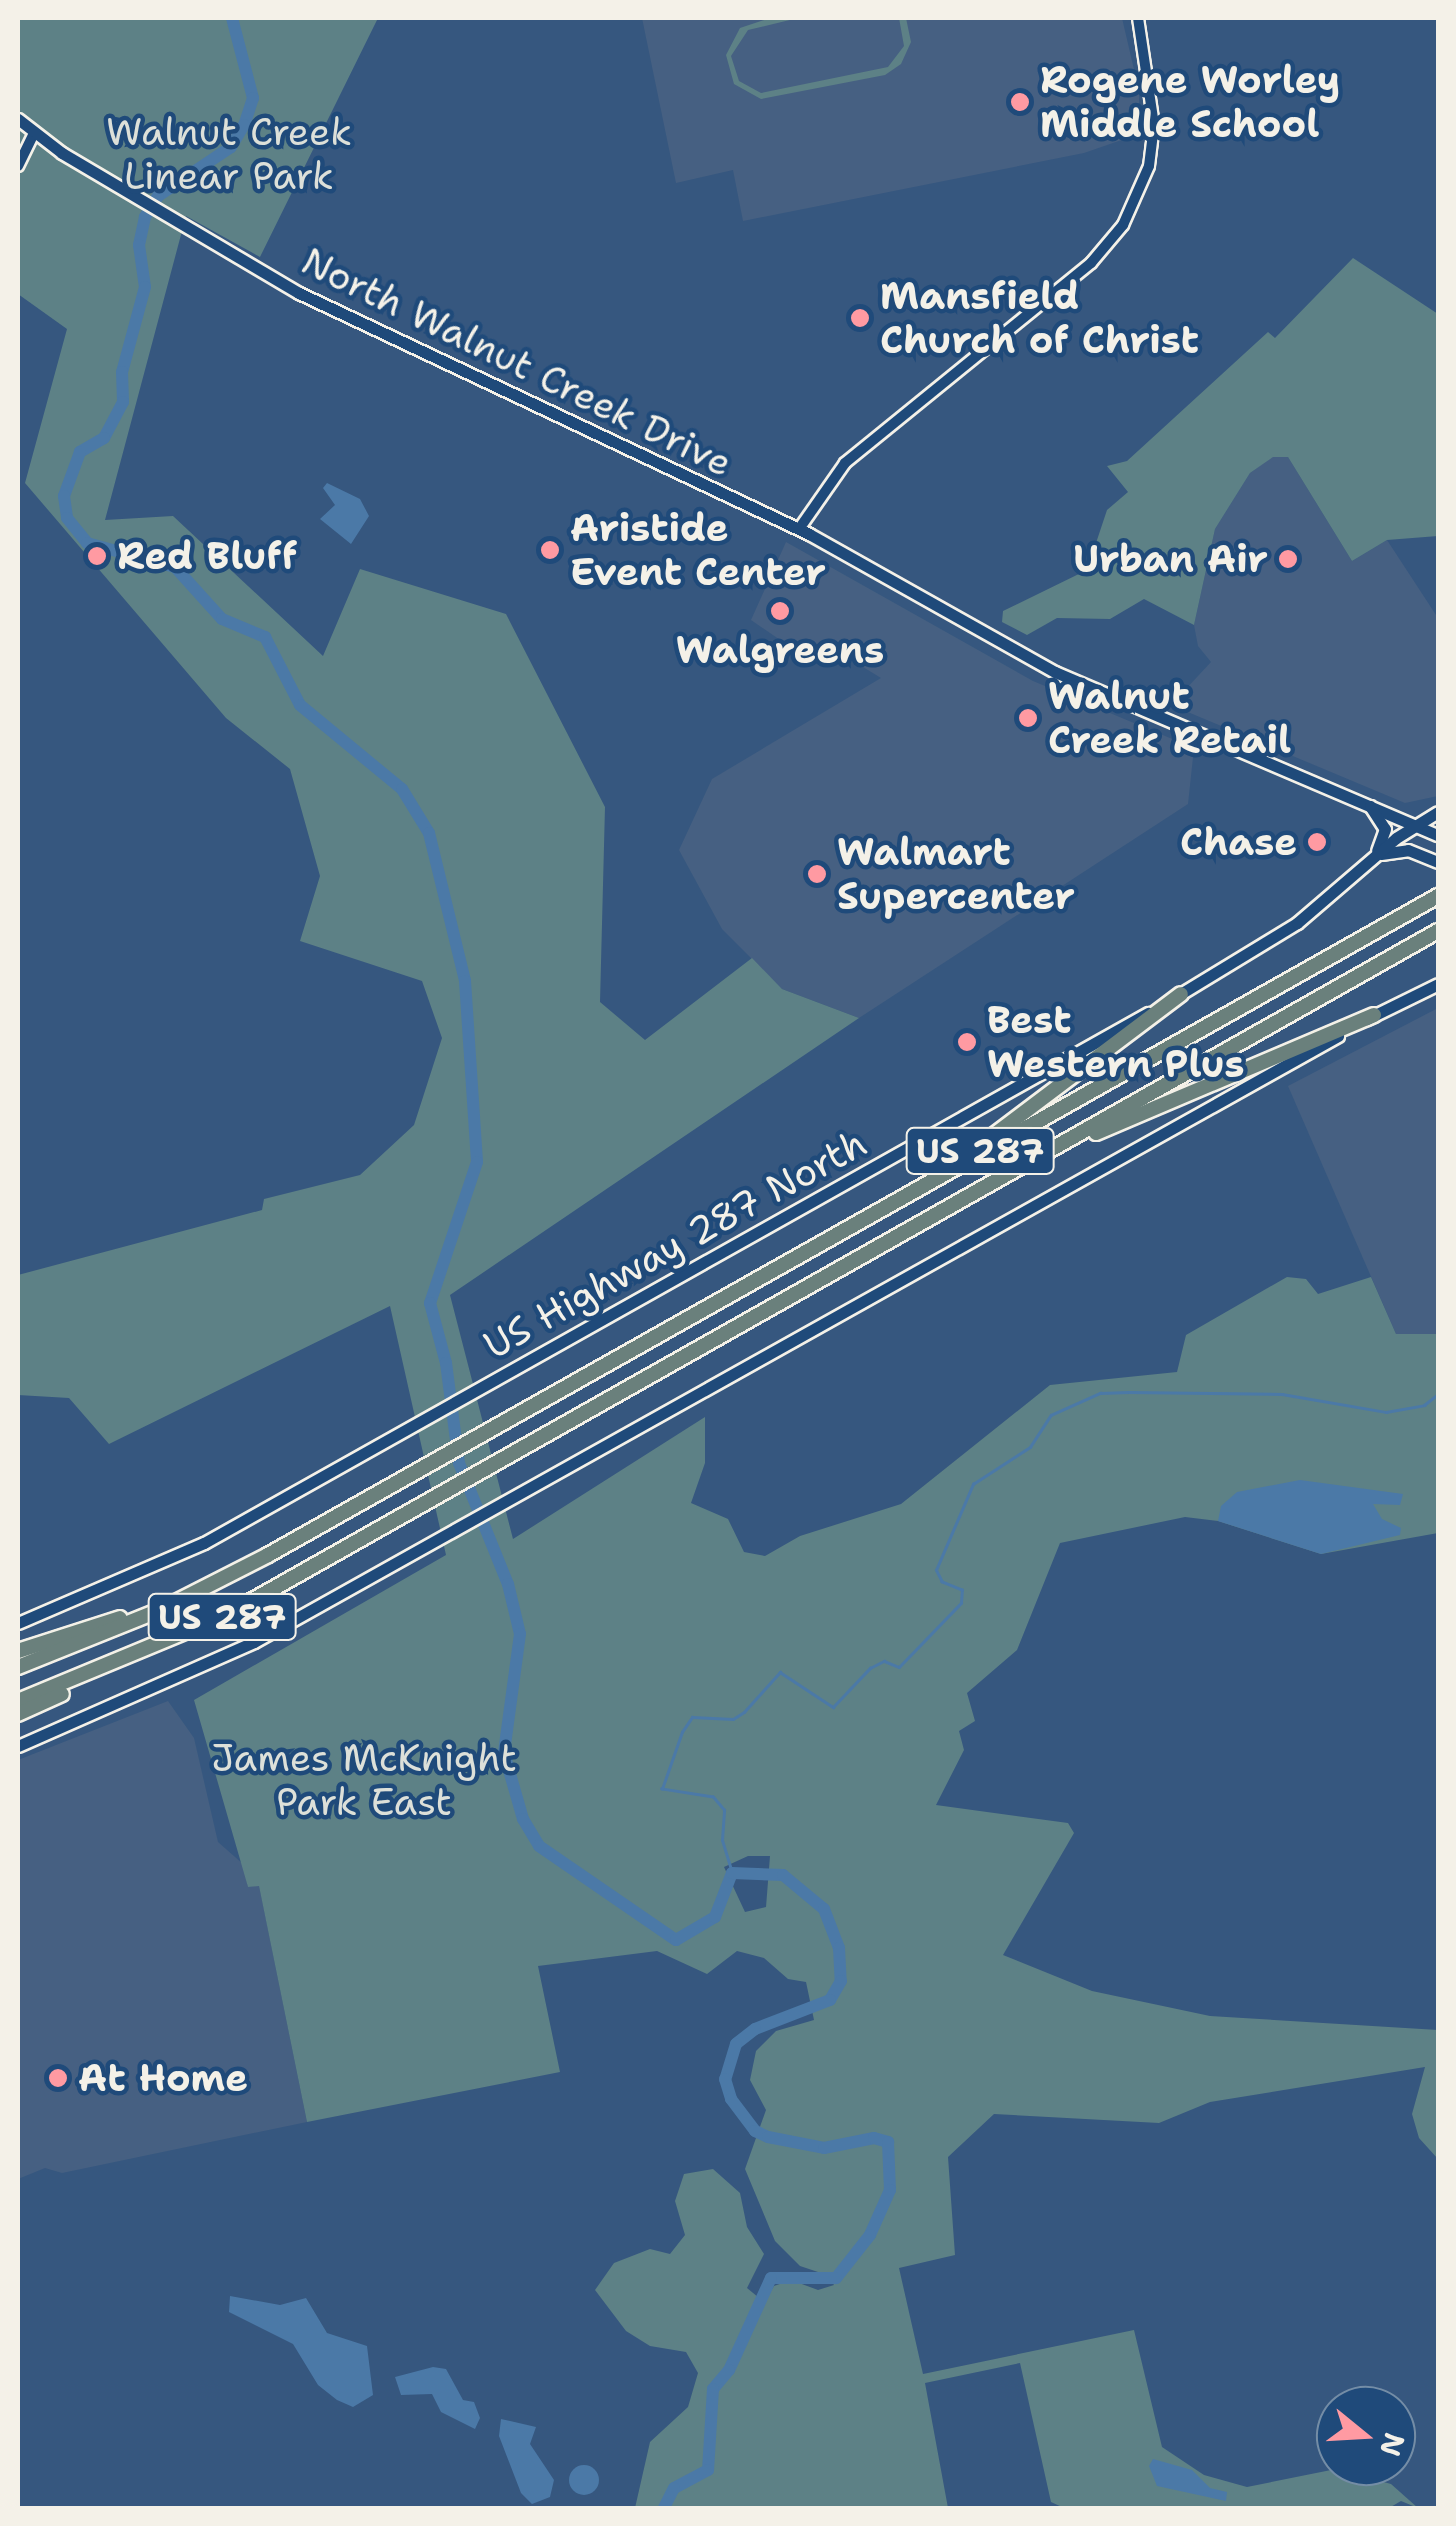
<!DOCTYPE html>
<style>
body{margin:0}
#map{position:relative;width:1456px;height:2526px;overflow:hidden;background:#36577f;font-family:"Shantell Sans",sans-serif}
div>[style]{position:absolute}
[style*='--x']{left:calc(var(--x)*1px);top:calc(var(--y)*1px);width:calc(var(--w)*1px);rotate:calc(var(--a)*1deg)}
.built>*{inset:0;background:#466082}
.green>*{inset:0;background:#5d8186}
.water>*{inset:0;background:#4b79a7}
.round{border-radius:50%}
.stream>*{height:2.5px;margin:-1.25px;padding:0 1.25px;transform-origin:1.25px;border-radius:1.25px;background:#4b79a7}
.river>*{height:12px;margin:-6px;padding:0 6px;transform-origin:6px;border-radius:6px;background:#4b79a7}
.roads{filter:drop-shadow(2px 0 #f4f1e8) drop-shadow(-2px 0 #f4f1e8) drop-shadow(0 2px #f4f1e8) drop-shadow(0 -2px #f4f1e8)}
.tertiary>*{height:10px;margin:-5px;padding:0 5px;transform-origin:5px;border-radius:5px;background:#1f4a7a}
.secondary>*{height:11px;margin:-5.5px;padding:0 5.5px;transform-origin:5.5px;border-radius:5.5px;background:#1f4a7a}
.motorway>*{height:14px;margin:-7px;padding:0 7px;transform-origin:7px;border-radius:7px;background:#6a807c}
.dots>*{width:28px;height:28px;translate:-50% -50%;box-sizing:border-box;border:5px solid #1f4a7a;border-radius:50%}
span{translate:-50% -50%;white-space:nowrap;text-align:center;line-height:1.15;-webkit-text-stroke:9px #1f4a7a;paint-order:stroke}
.shield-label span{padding:2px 8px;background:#1f4a7a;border:2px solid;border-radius:8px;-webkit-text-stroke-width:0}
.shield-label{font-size:35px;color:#f4f1e8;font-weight:700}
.poi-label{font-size:38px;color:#f4f1e8;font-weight:700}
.left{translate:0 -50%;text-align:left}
.right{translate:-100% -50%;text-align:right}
.park-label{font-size:38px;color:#dde0d9}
.street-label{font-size:38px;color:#f4f1e8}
.frame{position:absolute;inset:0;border:20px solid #f4f1e8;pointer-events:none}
.north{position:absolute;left:1316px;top:2386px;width:100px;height:100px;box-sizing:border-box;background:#1f4a7a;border:2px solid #748da6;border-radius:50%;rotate:108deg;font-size:28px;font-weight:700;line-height:40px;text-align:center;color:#f4f1e8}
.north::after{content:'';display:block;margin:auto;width:35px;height:45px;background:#ff9aa2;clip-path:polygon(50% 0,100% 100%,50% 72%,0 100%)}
</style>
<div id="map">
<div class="built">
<i style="clip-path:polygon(642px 18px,1122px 18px,1139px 91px,1139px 134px,1084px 153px,743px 221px,733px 170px,676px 183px)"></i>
<i style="clip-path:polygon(1272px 457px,1288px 457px,1352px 561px,1387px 540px,1438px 618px,1438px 796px,1405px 803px,1171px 705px,1211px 662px,1198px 646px,1194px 625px,1215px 529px,1250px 473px)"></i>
<i style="clip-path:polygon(786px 542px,1033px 681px,1194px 748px,1188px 804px,859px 1018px,782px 989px,722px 929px,679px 850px,712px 779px,881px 678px,827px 645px,812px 662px,751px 620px)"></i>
<i style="clip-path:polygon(1438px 1008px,1438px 1334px,1396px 1334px,1288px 1086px)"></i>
<i style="clip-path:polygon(168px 1701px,194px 1738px,218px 1842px,243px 1864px,248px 1887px,259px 1885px,307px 2122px,62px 2173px,45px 2168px,18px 2179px,18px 1760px)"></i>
</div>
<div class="green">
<i style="clip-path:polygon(evenodd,18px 18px,378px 18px,260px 257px,186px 216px,105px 520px,173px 516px,323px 656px,360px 569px,506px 614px,605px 807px,600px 1002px,645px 1040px,752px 958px,782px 989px,859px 1018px,450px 1295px,513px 1539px,705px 1417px,705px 1463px,691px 1503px,728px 1519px,744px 1552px,765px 1556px,800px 1536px,901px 1504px,1050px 1385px,1177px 1372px,1186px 1335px,1287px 1277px,1306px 1279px,1318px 1294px,1371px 1277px,1396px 1334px,1438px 1334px,1438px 1533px,1321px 1554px,1218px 1521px,1185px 1517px,1060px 1543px,1017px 1650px,967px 1693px,975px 1721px,959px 1731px,964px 1750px,936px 1805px,1068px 1823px,1074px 1833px,1003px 1955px,1092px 1991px,1210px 2016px,1438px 2030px,1438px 2159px,1419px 2138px,1412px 2114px,1425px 2067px,1210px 2102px,1159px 2123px,994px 2114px,948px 2157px,955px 2255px,899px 2268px,923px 2374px,1134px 2330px,1162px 2447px,1204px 2475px,1247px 2487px,1336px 2469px,1391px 2484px,1418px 2508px,1401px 2501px,1389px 2508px,1064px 2508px,1051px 2502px,1020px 2363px,925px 2383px,948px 2508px,635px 2508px,650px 2442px,688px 2407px,698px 2373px,686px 2352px,650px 2346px,626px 2331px,595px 2290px,614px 2263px,650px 2249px,670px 2254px,685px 2235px,675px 2201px,684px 2174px,713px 2169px,740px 2193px,747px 2227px,764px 2254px,747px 2288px,764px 2302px,774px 2286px,791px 2280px,818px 2290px,834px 2285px,827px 2275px,800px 2266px,775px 2241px,745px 2169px,766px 2110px,750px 2080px,756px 2051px,776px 2031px,814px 2020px,806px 1982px,788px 1979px,764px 1958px,737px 1951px,707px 1974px,657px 1951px,538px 1966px,560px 2072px,307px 2122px,259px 1886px,248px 1887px,194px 1700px,446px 1555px,390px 1306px,109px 1444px,69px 1398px,18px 1395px,18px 1275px,262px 1210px,264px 1199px,360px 1175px,414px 1125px,442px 1038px,422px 981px,300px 941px,320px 876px,290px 769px,226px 718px,25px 483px,67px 329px,18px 294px,18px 18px,748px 1856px,770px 1856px,766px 1907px,745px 1912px,724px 1867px,748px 1856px)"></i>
<i style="clip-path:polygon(770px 18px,798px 18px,748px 30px,731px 56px,739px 81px,761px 93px,888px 67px,904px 46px,899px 18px,906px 18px,911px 42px,901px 64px,885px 75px,761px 99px,734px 84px,726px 55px,740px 28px)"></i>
<i style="clip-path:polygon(1353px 258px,1438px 314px,1438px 536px,1387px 540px,1352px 561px,1288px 457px,1273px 457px,1250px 473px,1215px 529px,1194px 625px,1144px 599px,1110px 619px,1057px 618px,1027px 635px,1002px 622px,1003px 611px,1087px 570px,1107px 510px,1128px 492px,1107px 466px,1127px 461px,1268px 332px,1275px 338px)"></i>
</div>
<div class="water">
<i style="clip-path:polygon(327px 483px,360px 499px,369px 516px,351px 544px,320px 519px,335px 505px,323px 488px)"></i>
<i style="clip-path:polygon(1300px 1480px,1403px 1494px,1400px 1505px,1373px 1504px,1382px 1519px,1401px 1528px,1400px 1535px,1321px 1554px,1218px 1521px,1221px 1506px,1237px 1492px)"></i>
<i style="clip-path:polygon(230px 2296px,280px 2305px,306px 2298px,327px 2333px,367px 2346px,373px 2395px,353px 2407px,337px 2400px,318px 2385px,293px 2344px,229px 2312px)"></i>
<i style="clip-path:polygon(433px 2367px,446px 2369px,463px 2400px,474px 2402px,480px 2418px,475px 2429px,441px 2412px,432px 2394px,401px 2395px,395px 2377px)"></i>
<i style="clip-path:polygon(501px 2419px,536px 2427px,530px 2444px,554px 2480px,550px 2497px,532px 2504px,521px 2493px,499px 2436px)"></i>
<i style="clip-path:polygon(1153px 2459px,1192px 2470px,1210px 2488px,1227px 2492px,1226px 2501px,1157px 2486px,1149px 2466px)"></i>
<i class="round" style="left:569px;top:2465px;width:30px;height:30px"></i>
</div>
<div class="stream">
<i style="--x:732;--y:1873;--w:34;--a:-107"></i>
<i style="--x:722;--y:1840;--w:30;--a:-86"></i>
<i style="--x:724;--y:1810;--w:17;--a:-130"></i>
<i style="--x:713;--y:1797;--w:52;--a:-171.1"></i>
<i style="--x:662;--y:1789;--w:60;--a:-70.7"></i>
<i style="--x:682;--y:1732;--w:18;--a:-56"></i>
<i style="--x:692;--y:1717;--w:41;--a:2.8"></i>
<i style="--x:733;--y:1719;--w:13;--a:-32"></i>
<i style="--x:744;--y:1712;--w:54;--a:-48"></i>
<i style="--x:780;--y:1672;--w:64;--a:33.4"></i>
<i style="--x:833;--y:1707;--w:54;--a:-46.5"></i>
<i style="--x:870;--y:1668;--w:16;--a:-27"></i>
<i style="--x:884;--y:1661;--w:16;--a:22"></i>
<i style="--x:899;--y:1667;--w:89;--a:-45.9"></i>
<i style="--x:961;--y:1603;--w:13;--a:-86"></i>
<i style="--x:962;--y:1590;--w:22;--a:-158"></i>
<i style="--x:942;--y:1582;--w:13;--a:-117"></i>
<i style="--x:936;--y:1570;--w:94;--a:-66.7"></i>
<i style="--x:973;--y:1484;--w:68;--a:-33"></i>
<i style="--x:1030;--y:1447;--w:38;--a:-57"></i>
<i style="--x:1051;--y:1415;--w:54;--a:-24.2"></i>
<i style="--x:1100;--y:1393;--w:29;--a:-2"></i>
<i style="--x:1129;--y:1392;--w:153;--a:0.7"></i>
<i style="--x:1282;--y:1394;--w:106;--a:9.8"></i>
<i style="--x:1386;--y:1412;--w:39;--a:-10"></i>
<i style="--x:1424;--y:1405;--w:18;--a:-38"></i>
</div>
<div class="river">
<i style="--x:232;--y:18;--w:83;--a:75.3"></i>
<i style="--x:253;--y:98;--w:28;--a:108"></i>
<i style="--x:244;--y:125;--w:26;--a:121"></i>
<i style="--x:231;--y:147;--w:88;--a:146.1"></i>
<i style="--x:158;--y:196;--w:25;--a:122"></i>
<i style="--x:145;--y:217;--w:29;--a:102"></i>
<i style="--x:139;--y:245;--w:42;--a:81.9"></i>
<i style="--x:145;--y:287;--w:88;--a:105.1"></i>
<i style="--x:122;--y:372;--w:30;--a:88"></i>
<i style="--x:123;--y:402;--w:41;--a:117.8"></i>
<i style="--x:104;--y:438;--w:28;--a:150"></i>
<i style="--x:80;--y:452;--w:47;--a:110"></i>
<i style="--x:64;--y:496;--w:22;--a:82"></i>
<i style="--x:67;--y:518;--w:32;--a:51"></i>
<i style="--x:87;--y:543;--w:91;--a:15.3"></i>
<i style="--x:175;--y:567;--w:70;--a:47.9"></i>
<i style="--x:222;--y:619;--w:47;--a:22.7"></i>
<i style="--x:265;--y:637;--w:76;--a:62.8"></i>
<i style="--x:300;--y:705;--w:132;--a:39.5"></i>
<i style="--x:402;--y:789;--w:52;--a:58.5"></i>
<i style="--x:429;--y:833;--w:152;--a:76.3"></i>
<i style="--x:465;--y:981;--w:181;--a:86.2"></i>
<i style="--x:477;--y:1162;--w:149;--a:108.4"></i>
<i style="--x:430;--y:1303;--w:62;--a:75.1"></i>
<i style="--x:446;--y:1363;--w:101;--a:82.6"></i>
<i style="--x:459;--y:1463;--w:131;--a:68"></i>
<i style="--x:508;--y:1584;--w:51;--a:76.5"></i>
<i style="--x:520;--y:1634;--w:120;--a:97.7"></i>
<i style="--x:504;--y:1753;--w:69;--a:73.9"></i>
<i style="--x:523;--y:1819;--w:31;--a:59"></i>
<i style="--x:539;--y:1846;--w:166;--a:34.5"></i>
<i style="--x:676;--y:1940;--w:45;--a:-30.5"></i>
<i style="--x:715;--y:1917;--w:47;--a:-68.9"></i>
<i style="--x:732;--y:1873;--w:51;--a:2.2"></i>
<i style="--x:783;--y:1875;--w:53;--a:39.7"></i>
<i style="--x:824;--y:1909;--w:42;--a:69"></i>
<i style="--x:839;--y:1948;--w:33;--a:87"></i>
<i style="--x:841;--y:1981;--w:22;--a:120"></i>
<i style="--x:830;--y:2000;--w:80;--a:158.9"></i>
<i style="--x:755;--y:2029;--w:24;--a:142"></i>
<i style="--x:736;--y:2044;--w:37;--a:107"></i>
<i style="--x:725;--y:2079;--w:21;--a:73"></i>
<i style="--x:731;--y:2099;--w:40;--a:53"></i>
<i style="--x:755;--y:2131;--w:14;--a:25"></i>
<i style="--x:768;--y:2137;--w:57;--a:11.1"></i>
<i style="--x:824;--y:2148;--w:51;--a:-11.3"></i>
<i style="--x:874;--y:2138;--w:15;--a:16"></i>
<i style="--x:888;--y:2142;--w:48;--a:87.6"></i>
<i style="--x:890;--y:2190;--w:49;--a:114"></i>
<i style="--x:870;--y:2235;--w:55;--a:128.3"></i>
<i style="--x:836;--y:2278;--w:65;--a:180"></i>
<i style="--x:771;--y:2278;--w:101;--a:114.5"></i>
<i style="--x:729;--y:2370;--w:25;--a:130"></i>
<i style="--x:713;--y:2389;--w:81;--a:93.5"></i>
<i style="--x:708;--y:2470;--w:38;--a:152"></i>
<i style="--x:674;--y:2488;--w:22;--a:117"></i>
</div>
<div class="roads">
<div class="tertiary">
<i style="--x:18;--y:166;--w:37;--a:-64"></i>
<i style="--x:799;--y:529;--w:80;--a:-55.1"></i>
<i style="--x:845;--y:463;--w:317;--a:-39.1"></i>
<i style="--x:1091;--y:263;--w:50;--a:-49.9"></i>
<i style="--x:1123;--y:225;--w:64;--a:-66.2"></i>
<i style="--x:1149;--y:166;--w:41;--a:-83"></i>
<i style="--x:1154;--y:125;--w:108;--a:-98.5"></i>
</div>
<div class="secondary">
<i style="--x:18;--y:119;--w:56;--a:37.7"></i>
<i style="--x:62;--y:153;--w:275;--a:30.6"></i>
<i style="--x:299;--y:293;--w:564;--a:25.29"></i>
<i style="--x:809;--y:534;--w:282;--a:29.3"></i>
<i style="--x:1055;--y:672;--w:416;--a:23.1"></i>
<i style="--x:1370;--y:806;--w:27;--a:57"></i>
<i style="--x:1385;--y:829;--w:23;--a:110"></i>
<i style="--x:1381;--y:854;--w:27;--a:-8"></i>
<i style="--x:1408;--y:850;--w:32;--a:22"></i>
<i style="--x:1177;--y:996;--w:140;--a:-31.3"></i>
<i style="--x:1297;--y:923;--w:130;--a:-40.6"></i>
<i style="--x:1396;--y:838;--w:49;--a:-31.8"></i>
<i style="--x:1367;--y:1019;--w:79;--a:-26.2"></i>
<i style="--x:18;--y:1623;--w:202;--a:-23.3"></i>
<i style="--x:204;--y:1543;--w:1083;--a:-29.31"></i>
<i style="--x:18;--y:1746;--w:258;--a:-23.8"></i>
<i style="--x:254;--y:1642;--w:1242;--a:-29.21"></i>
</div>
<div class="motorway">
<i style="--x:1096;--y:1133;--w:302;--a:-23"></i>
<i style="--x:994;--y:1135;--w:234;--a:-37"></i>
<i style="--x:18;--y:1651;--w:107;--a:-17.9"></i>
<i style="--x:18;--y:1667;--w:153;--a:-21.9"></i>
<i style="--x:160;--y:1610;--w:121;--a:-27"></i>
<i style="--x:268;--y:1555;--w:1343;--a:-29.39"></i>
<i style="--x:18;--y:1701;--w:230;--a:-22.5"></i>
<i style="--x:230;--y:1613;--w:1387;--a:-29.45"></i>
<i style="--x:18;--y:1714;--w:48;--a:-24.4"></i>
</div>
</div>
<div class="dots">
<i style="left:1020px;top:102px;background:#ff9aa2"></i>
<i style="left:860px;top:318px;background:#ff9aa2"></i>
<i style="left:550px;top:550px;background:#ff9aa2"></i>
<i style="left:97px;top:556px;background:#ff9aa2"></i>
<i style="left:1288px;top:559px;background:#ff9aa2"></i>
<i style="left:780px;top:611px;background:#ff9aa2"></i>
<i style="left:1028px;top:718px;background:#ff9aa2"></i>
<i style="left:1317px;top:842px;background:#ff9aa2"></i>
<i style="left:817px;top:874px;background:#ff9aa2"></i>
<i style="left:967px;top:1042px;background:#ff9aa2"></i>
<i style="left:58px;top:2078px;background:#ff9aa2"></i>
</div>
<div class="shield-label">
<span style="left:980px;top:1151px">US 287</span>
<span style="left:222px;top:1617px">US 287</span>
</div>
<div class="poi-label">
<span class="left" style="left:1040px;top:102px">Rogene Worley<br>Middle School</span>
<span class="left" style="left:880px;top:318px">Mansfield<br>Church of Christ</span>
<span class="left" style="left:570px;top:550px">Aristide<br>Event Center</span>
<span class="left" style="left:117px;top:556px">Red Bluff</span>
<span class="right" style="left:1268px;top:559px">Urban Air</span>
<span style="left:780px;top:650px">Walgreens</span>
<span class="left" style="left:1048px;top:718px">Walnut<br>Creek Retail</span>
<span class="right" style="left:1297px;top:842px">Chase</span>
<span class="left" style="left:837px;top:874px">Walmart<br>Supercenter</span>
<span class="left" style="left:987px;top:1042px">Best<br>Western Plus</span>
<span class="left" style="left:78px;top:2078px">At Home</span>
</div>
<div class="park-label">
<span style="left:229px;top:154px">Walnut Creek<br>Linear Park</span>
<span style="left:364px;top:1780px">James McKnight<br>Park East</span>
</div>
<div class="street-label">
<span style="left:517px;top:362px;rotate:26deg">North Walnut Creek Drive</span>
<span style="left:675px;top:1244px;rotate:-29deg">US Highway 287 North</span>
</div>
<div class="frame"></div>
<div class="north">N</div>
</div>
